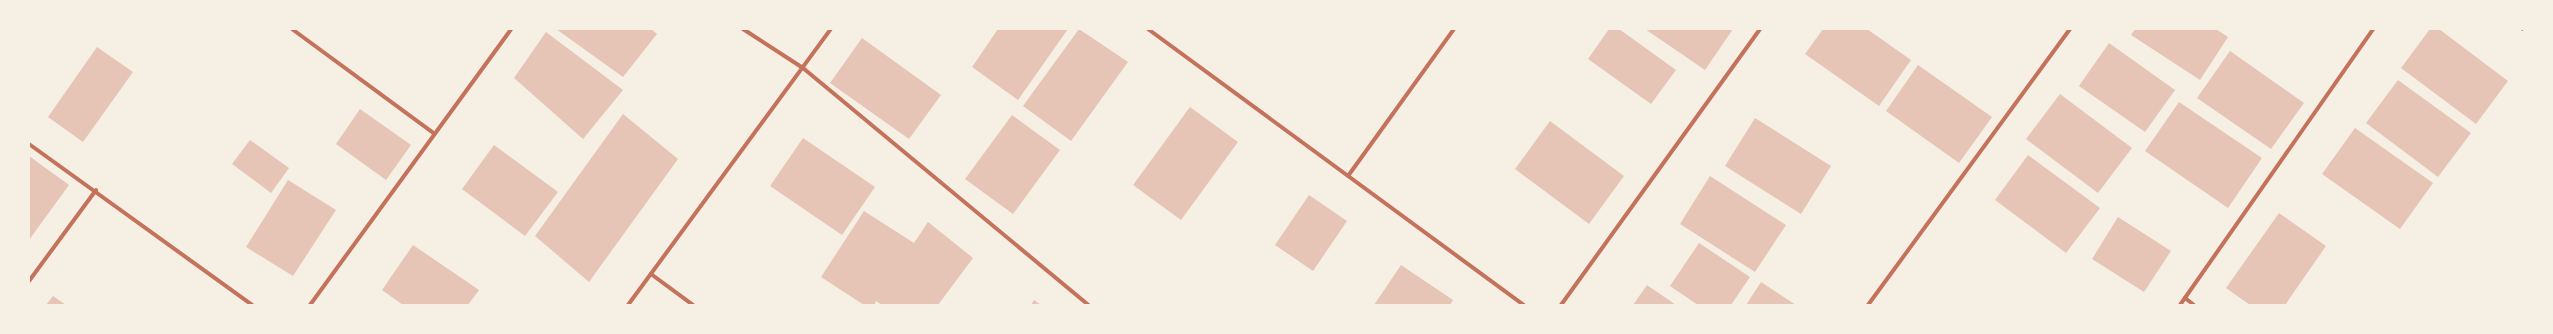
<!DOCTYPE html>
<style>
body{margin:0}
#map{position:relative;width:2553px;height:334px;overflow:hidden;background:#f6efe4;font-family:"Golos Text",sans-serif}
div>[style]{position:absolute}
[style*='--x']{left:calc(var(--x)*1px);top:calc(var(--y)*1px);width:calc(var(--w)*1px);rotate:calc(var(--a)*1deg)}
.building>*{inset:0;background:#e6c5b7}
.minor>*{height:4px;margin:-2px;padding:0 2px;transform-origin:2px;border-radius:2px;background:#c5725c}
span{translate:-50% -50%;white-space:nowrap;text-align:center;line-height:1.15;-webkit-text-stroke:4px #f6efe4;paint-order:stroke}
.frame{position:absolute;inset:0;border:30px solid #f6efe4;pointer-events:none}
</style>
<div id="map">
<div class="building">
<i style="clip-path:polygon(556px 29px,651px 29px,657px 34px,623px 77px)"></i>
<i style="clip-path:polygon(998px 29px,1068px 29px,1018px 100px,972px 67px)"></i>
<i style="clip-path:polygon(1079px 29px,1128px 62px,1071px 141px,1023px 106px)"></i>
<i style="clip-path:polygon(1609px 29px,1619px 29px,1676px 70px,1651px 104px,1588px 59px)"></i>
<i style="clip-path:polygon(1645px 29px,1733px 29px,1705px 70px)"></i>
<i style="clip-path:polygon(1823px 29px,1867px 29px,1911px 60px,1879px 106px,1805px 54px)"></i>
<i style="clip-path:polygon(2135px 29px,2216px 29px,2228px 37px,2200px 80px,2131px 35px)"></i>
<i style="clip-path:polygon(2430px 29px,2439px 29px,2508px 81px,2476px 124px,2401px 68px)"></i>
<i style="clip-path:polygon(546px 32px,623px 90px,583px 139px,514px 78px)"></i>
<i style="clip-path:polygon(862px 38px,941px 95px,909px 139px,830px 83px)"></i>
<i style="clip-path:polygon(2109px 43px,2175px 90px,2145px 132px,2079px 86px)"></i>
<i style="clip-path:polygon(97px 47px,133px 72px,83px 142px,48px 117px)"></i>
<i style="clip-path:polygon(2230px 51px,2304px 103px,2271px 149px,2197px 98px)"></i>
<i style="clip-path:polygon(1918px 65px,1992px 117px,1959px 163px,1886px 111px)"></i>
<i style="clip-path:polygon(2398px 80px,2471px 133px,2438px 177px,2366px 123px)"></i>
<i style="clip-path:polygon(2060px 94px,2132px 148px,2098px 193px,2026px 139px)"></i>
<i style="clip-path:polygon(2179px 102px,2262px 158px,2228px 208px,2145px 151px)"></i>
<i style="clip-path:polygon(1190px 107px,1238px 142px,1181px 220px,1133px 185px)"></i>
<i style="clip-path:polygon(360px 109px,411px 145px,386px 180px,336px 144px)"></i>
<i style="clip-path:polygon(623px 114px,678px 159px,589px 282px,535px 236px)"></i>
<i style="clip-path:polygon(1012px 115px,1060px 150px,1013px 214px,965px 179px)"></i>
<i style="clip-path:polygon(1755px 118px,1831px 166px,1801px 214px,1725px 166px)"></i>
<i style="clip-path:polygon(1550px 121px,1624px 176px,1589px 224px,1515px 169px)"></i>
<i style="clip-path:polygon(2355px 128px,2433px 183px,2400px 229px,2322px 174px)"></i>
<i style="clip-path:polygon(803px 138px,875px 187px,842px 235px,770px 186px)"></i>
<i style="clip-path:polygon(250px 140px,289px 168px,271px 193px,232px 164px)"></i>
<i style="clip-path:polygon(494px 145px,558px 192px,525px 236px,462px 189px)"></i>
<i style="clip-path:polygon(2028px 155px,2100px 208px,2066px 253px,1995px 200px)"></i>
<i style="clip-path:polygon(29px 156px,69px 185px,29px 240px)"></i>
<i style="clip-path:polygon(1710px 176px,1786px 225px,1755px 272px,1680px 224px)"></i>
<i style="clip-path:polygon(288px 180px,336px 210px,293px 276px,246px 247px)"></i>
<i style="clip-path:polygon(1309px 195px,1347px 221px,1313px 271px,1275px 245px)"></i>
<i style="clip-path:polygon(864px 211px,914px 243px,928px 222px,973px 258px,938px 305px,882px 305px,876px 301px,874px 305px,864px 305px,821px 277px)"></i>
<i style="clip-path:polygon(2279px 213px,2326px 246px,2285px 305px,2250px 305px,2226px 288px)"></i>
<i style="clip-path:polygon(2118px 217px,2171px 251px,2144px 292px,2092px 259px)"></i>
<i style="clip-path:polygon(1699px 243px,1750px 277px,1731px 305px,1698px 305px,1670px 286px)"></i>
<i style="clip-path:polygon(413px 245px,479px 290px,468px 305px,403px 305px,382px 290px)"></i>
<i style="clip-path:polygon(1401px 265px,1453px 300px,1450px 305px,1374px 305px)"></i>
<i style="clip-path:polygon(1761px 282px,1796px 305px,1746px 305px)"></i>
<i style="clip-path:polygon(1647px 285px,1676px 305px,1633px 305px)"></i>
<i style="clip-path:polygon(53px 296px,66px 305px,46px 305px)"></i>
<i style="clip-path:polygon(1034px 300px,1041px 305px,1031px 305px)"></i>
</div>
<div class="minor">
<i style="--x:292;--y:29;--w:177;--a:36.3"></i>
<i style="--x:743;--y:29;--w:72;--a:33"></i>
<i style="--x:803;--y:68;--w:371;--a:39.7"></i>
<i style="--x:1148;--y:29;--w:466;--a:36.3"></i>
<i style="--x:2523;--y:29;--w:1;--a:0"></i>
<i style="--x:29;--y:144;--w:275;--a:35.8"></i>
<i style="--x:1348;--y:176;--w:181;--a:-54.2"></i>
<i style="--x:651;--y:274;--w:52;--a:36.4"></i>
<i style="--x:29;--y:281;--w:113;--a:-53.6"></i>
<i style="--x:2185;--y:298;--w:11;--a:38"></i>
<i style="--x:310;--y:305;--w:341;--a:-53.9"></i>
<i style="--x:628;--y:305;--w:343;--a:-53.7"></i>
<i style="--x:1561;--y:305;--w:340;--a:-54.2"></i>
<i style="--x:1868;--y:305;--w:342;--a:-53.8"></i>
<i style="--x:2180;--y:305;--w:337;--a:-55"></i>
</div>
<div class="frame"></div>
</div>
